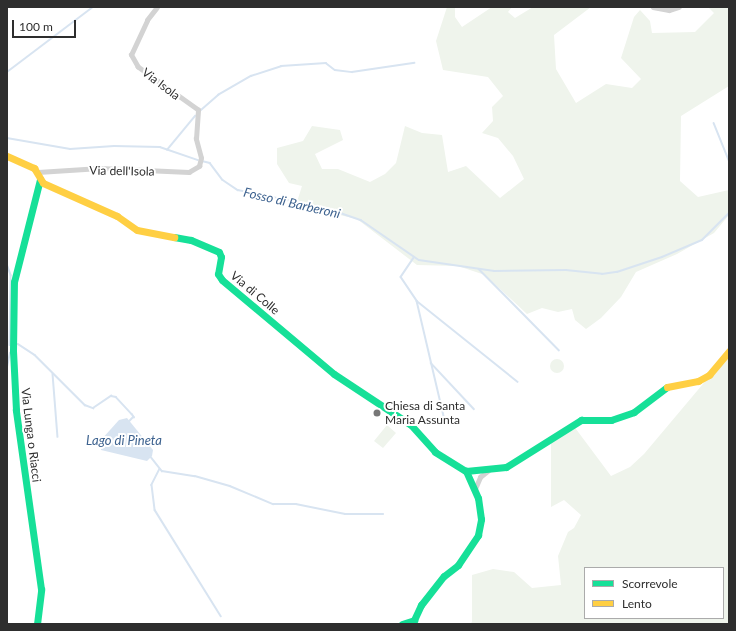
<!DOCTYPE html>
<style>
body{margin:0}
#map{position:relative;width:736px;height:631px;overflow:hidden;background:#fff;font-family:Lato,sans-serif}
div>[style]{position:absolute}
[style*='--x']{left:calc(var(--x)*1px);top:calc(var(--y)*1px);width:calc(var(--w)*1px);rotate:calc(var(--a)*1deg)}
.green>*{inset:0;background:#eff4ec}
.round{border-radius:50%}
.water>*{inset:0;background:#d8e4f1}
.stream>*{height:1.5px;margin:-0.75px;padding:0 0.75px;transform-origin:0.75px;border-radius:0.75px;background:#d8e4f1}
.street>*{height:4.5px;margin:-2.25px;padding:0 2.25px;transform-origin:2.25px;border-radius:2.25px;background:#d3d3d3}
.fast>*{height:7px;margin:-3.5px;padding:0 3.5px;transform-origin:3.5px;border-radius:3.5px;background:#16e098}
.slow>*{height:7px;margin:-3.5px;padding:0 3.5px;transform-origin:3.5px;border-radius:3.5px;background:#ffcf43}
.dots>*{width:11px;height:11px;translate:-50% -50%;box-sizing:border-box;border:2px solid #fff;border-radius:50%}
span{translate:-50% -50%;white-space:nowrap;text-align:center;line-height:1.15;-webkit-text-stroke:4px #fff;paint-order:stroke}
.street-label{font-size:12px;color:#2e2e2e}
.poi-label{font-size:12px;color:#2e2e2e}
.left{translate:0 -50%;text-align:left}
.water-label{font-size:13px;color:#3d628f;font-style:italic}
.frame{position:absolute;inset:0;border:8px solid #2e2e2e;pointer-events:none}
.legend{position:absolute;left:584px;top:567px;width:140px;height:52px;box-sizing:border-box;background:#fff;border:1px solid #ababab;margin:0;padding:5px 7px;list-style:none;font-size:12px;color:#2e2e2e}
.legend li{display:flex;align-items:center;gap:8px;height:20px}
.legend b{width:20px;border:1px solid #ababab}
.scale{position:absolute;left:12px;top:20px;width:64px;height:18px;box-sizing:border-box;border:2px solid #2e2e2e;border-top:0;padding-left:5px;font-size:12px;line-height:14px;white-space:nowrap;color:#2e2e2e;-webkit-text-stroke:3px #fff;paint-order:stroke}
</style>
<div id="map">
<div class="green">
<i style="clip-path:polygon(447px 7px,455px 7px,455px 17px,462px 27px,492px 7px,512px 7px,508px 12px,515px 18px,533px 7px,591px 7px,554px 35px,556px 69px,576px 103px,606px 84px,632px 88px,641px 79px,621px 58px,634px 17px,640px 10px,650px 21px,652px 33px,695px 32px,714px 13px,708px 7px,729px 7px,729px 86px,681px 116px,680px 181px,698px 197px,729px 190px,729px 215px,714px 233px,677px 254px,636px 272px,621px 297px,601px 318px,586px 329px,575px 320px,572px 309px,558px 312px,542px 308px,527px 314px,485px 275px,458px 266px,417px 265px,357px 219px,296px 205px,302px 186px,289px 183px,277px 164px,277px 148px,303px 141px,312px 126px,340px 130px,343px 140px,315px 154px,322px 169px,338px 169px,370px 182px,385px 174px,396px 163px,405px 126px,422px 133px,442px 135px,448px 172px,466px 166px,500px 198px,524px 179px,513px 156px,498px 138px,482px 133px,493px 121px,492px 107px,503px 96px,488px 77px,443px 70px,436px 41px)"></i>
<i style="clip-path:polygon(evenodd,729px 353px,729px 624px,470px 624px,472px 622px,472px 575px,493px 569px,514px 572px,532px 588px,561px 585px,558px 556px,568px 532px,574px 528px,581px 515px,564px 500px,551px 507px,551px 442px,573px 425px,611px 476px,630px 467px,644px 454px,729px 353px,585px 568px,723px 568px,723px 618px,585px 618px,585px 568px)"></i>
<i class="round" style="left:550px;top:359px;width:14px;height:14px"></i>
<i style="clip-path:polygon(387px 425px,396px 433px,383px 448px,374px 441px)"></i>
</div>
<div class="water">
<i style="clip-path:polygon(127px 418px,153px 450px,152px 456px,147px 461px,101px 450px,101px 440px,119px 420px)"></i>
</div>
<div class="stream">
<i style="--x:7;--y:72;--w:108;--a:-37.1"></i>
<i style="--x:201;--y:110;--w:23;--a:-41"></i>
<i style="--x:218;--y:95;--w:38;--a:-30"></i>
<i style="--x:251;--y:76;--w:32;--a:-18"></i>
<i style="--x:281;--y:66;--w:45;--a:-3.8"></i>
<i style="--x:326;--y:63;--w:11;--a:38"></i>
<i style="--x:335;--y:70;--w:17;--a:7"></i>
<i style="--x:352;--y:72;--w:63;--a:-8.3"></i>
<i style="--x:714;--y:123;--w:40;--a:68"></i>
<i style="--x:7;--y:138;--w:64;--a:9.9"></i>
<i style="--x:70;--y:149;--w:44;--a:-3.9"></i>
<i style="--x:114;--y:146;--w:46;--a:1.2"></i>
<i style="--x:160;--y:147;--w:40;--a:18.9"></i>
<i style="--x:167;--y:150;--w:44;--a:-50.5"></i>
<i style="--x:202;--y:161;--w:8;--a:14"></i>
<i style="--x:210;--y:163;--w:21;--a:53"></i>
<i style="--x:223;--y:180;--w:18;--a:34"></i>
<i style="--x:238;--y:190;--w:90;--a:11.6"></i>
<i style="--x:326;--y:208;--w:37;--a:19"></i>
<i style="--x:361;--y:220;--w:70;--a:34.6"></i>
<i style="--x:419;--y:260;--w:76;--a:8.3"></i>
<i style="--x:494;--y:271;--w:72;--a:-0.8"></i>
<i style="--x:566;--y:270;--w:36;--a:6"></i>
<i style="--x:602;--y:274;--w:15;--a:-8"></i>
<i style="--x:617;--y:272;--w:47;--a:-18.4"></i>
<i style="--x:662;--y:257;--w:43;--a:-23"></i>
<i style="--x:702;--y:240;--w:38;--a:-45"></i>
<i style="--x:414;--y:258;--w:23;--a:124"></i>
<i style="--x:401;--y:277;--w:29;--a:56"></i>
<i style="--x:417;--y:301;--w:129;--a:38.7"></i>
<i style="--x:7;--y:264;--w:12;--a:70"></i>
<i style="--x:11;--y:275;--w:70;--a:90.8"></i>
<i style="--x:479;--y:269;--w:114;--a:45.4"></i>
<i style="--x:417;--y:301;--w:118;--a:76.8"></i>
<i style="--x:18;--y:344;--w:20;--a:33"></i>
<i style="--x:35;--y:355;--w:71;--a:45"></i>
<i style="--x:85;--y:405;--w:9;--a:21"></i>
<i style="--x:93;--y:408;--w:22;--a:-34"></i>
<i style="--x:111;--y:396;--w:5;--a:11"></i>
<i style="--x:116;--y:397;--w:23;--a:47"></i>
<i style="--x:132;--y:414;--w:4;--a:56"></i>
<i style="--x:134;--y:417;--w:6;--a:135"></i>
<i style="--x:431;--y:363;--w:63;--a:46.9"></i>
<i style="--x:7;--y:367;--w:14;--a:-78"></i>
<i style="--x:53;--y:374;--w:63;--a:85.5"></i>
<i style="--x:7;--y:457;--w:55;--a:90"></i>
<i style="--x:151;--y:457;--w:18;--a:52"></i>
<i style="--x:162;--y:471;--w:33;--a:9"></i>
<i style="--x:195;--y:476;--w:36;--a:16"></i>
<i style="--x:230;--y:486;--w:47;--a:22.7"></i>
<i style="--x:273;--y:504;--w:23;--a:0"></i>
<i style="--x:296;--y:504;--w:50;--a:11.5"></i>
<i style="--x:345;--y:514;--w:38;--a:0"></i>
<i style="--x:160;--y:469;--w:18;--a:117"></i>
<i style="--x:152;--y:485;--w:25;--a:83"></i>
<i style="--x:155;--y:510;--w:125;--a:58.1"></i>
<i style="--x:7;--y:621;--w:3;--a:90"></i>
</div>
<div class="street">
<i style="--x:653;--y:7;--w:16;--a:11"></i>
<i style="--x:669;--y:10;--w:10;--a:-17"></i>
<i style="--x:38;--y:172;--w:62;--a:-3.7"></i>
<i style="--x:100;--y:168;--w:89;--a:2.6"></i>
<i style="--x:189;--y:172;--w:12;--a:-31"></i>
<i style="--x:199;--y:166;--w:8;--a:-76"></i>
<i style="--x:201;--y:158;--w:20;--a:-105"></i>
<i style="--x:196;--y:139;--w:29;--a:-86"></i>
<i style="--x:198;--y:110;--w:74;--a:-144.4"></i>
<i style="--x:138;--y:67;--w:14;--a:-120"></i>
<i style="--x:131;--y:55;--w:38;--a:-65"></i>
<i style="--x:147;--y:20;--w:16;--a:-52"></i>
<i style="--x:475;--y:489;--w:13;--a:-67"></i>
<i style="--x:480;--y:477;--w:11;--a:-38"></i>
</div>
<div class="fast">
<i style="--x:174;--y:237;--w:17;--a:10"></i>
<i style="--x:191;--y:240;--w:30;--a:23"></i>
<i style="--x:219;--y:252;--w:5;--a:68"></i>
<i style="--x:221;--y:257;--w:17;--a:100"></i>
<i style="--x:218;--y:274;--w:7;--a:56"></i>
<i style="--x:222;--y:280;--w:146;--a:40"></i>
<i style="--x:334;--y:374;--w:92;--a:33.5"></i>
<i style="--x:411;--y:425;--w:36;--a:48"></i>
<i style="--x:435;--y:452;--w:36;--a:32"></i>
<i style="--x:37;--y:624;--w:35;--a:-83"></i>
<i style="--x:41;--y:589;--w:181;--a:-98"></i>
<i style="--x:16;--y:410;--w:59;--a:-92.9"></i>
<i style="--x:13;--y:351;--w:69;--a:-89.2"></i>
<i style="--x:14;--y:282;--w:106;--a:-75.8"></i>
<i style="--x:402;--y:624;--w:13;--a:-18"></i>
<i style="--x:414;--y:620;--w:17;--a:-65"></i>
<i style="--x:421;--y:605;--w:37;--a:-52"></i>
<i style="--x:444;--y:576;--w:18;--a:-38"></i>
<i style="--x:458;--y:565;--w:36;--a:-56"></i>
<i style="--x:478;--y:535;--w:16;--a:-79"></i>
<i style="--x:481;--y:519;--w:21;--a:-98"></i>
<i style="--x:478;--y:498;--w:30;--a:-114"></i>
<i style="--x:466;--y:471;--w:40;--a:-5.7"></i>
<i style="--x:506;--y:467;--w:89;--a:-32.1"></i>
<i style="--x:581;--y:420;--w:30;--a:0"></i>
<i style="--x:611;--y:420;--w:24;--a:-19"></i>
<i style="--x:634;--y:412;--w:41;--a:-37.1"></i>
</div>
<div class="slow">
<i style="--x:7;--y:156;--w:30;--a:24"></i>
<i style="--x:34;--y:168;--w:17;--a:59"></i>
<i style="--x:43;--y:183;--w:81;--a:24"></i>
<i style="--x:117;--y:216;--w:24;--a:35"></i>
<i style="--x:137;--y:230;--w:38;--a:11"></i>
<i style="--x:667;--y:387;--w:32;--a:-11"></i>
<i style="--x:698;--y:381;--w:13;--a:-29"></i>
<i style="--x:709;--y:375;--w:31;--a:-50"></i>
</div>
<div class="dots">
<i style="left:377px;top:413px;background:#777"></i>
</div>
<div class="street-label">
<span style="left:161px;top:84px;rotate:37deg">Via Isola</span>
<span style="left:122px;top:171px;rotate:1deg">Via dell'Isola</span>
<span style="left:255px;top:293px;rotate:40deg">Via di Colle</span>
<span style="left:31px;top:435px;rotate:83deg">Via Lunga o Riacci</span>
</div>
<div class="poi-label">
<span class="left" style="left:385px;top:413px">Chiesa di Santa<br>Maria Assunta</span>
</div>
<div class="water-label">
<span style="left:292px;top:203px;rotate:13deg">Fosso di Barberoni</span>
<span style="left:124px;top:440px">Lago di Pineta</span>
</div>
<div class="frame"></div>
<ul class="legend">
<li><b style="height:5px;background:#16e098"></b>Scorrevole</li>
<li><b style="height:5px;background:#ffcf43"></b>Lento</li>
</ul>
<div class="scale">100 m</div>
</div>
